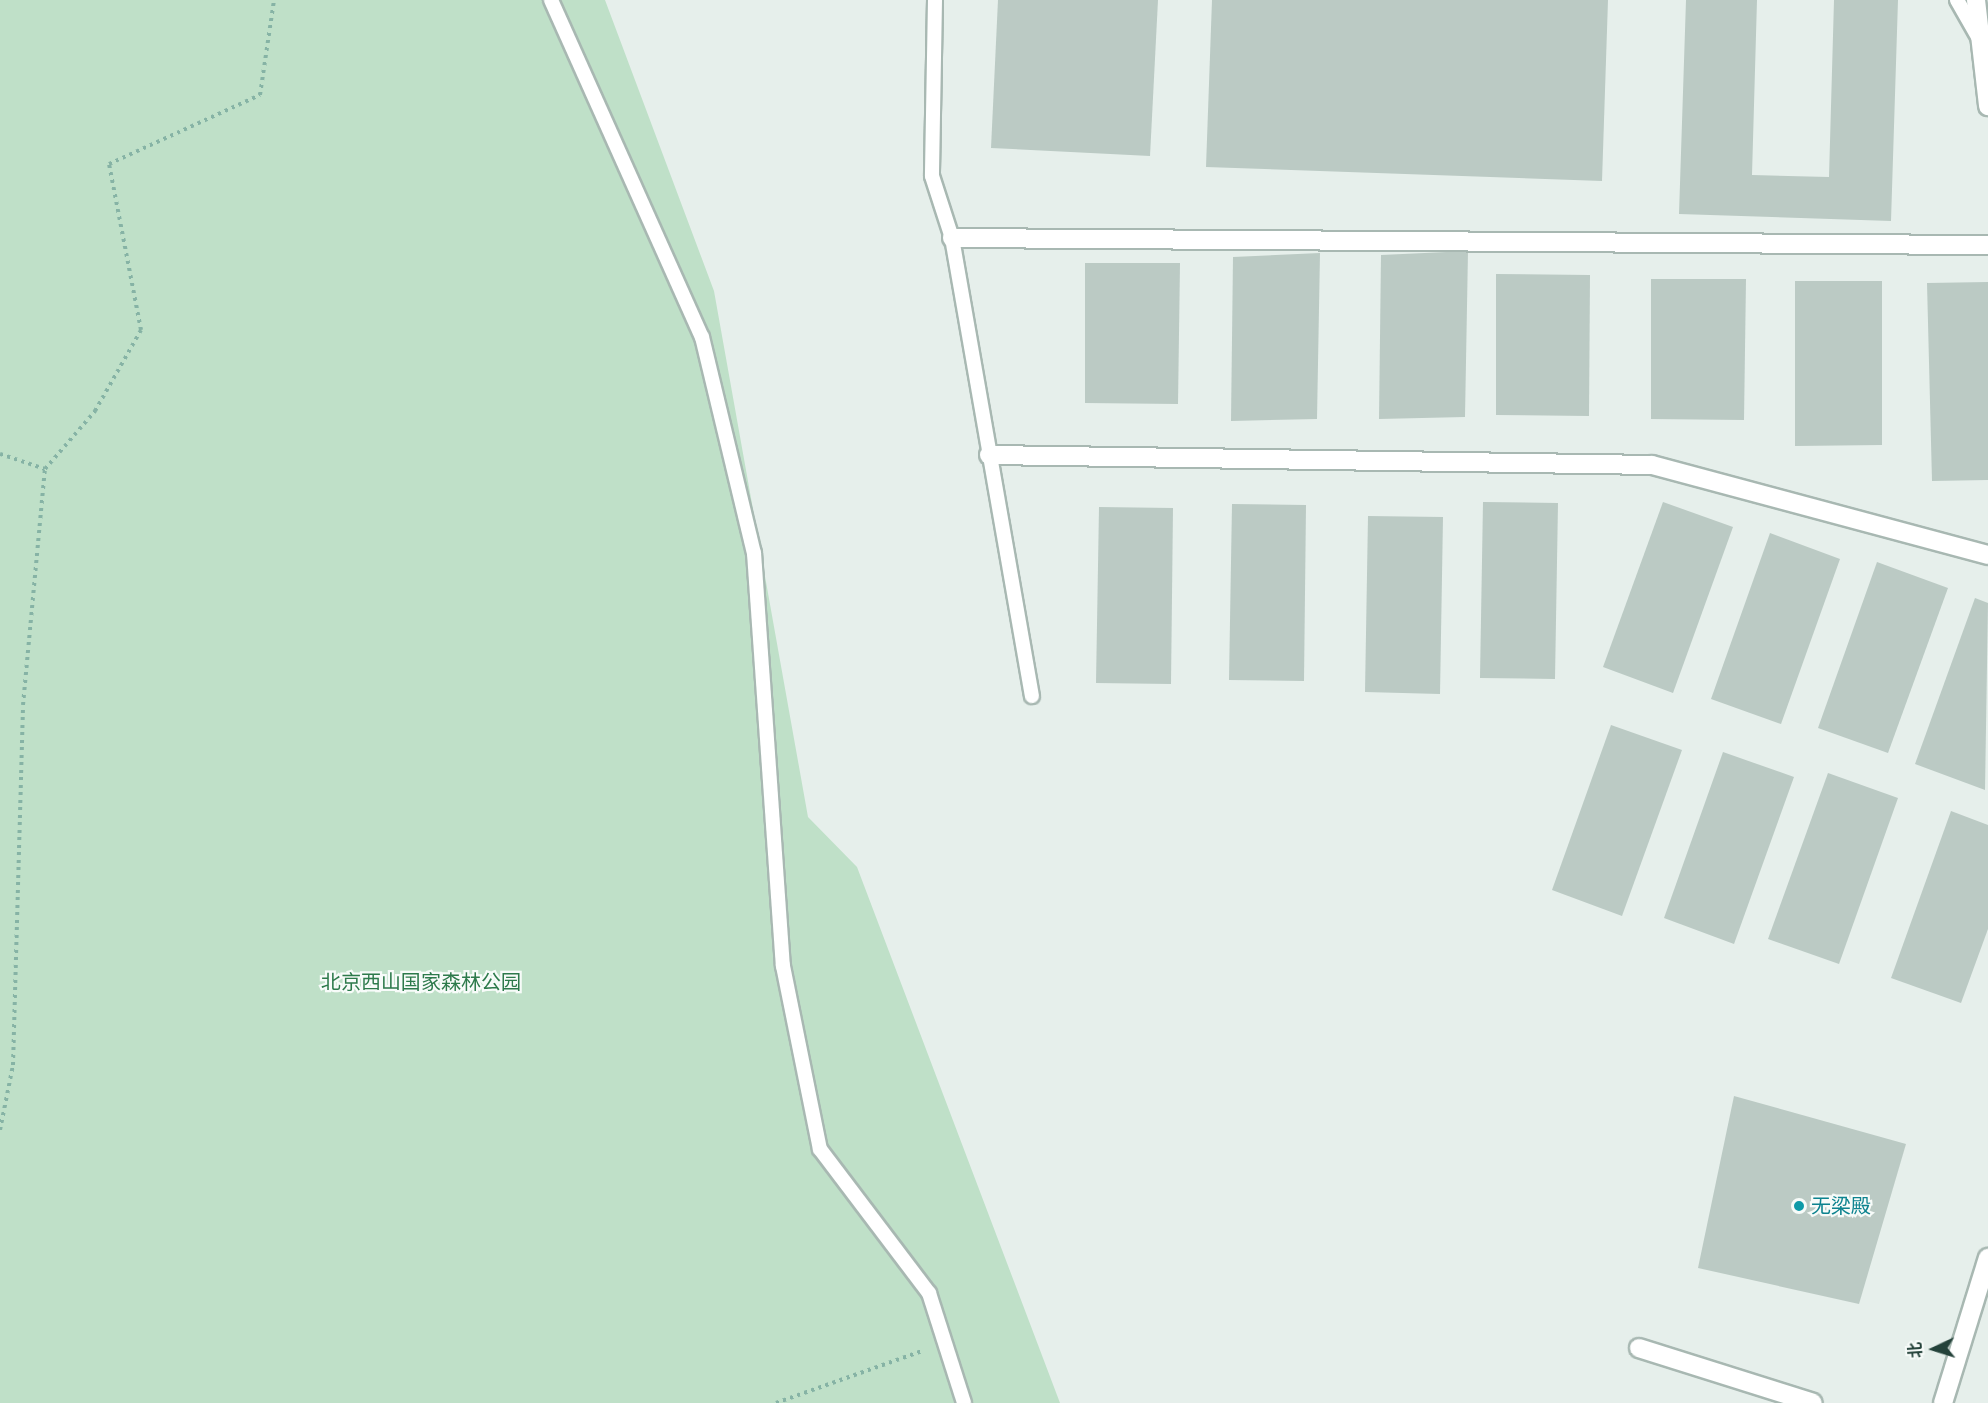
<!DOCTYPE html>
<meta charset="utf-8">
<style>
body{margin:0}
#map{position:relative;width:1988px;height:1403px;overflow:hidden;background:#e6efeb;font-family:"Space Grotesk","Noto Sans SC",sans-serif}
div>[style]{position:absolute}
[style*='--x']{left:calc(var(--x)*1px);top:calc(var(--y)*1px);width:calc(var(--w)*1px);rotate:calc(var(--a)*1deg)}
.green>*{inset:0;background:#bfe0c8}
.building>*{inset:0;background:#bbcac4}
.path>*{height:4px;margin-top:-2px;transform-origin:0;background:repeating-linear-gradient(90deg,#86b3a5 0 3px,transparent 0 7.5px)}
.roads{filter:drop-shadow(2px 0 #a8b8b2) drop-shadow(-2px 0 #a8b8b2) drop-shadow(0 2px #a8b8b2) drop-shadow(0 -2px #a8b8b2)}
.service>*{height:14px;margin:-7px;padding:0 7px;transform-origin:7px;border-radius:7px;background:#fff}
.minor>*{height:18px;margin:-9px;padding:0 9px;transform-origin:9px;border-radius:9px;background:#fff}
.dots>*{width:16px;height:16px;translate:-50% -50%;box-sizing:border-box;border:3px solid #f7fbf9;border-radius:50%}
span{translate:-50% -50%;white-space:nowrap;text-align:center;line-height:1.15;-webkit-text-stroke:4.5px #f7fbf9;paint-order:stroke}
.park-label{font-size:20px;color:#2d7a4b}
.culture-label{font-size:20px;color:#0d838f}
.left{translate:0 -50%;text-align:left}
.north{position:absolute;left:1904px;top:1319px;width:60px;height:60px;-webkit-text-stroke:4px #f7fbf9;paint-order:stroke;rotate:266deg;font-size:16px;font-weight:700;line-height:24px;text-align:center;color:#24423a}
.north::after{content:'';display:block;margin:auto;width:21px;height:27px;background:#24423a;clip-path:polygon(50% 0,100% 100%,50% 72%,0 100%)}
</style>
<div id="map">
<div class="green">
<i style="clip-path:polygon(0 0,605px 0,714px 291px,808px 817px,857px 867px,1060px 1403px,0 1403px)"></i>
</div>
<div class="building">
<i style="clip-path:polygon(998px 0,1158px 0,1150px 156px,991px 148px)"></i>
<i style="clip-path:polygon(1212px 0,1608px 0,1602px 181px,1206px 167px)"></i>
<i style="clip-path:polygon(1686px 0,1757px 0,1752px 175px,1829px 177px,1834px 0,1898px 0,1891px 221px,1679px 214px)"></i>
<i style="clip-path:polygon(1468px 251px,1465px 417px,1379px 419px,1381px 255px)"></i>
<i style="clip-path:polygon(1320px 253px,1317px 419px,1231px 421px,1233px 257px)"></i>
<i style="clip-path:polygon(1085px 263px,1180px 263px,1178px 404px,1085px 403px)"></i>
<i style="clip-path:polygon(1496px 274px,1590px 275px,1589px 416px,1496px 415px)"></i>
<i style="clip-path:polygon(1651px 279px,1746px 279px,1744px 420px,1651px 419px)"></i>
<i style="clip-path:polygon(1795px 281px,1882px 281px,1882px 445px,1795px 446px)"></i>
<i style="clip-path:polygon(1988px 282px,1988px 480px,1932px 481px,1927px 283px)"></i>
<i style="clip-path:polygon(1483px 502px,1558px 503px,1555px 679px,1480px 678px)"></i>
<i style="clip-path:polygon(1663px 502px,1733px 527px,1673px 693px,1603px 667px)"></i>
<i style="clip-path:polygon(1232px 504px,1306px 505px,1304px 681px,1229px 680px)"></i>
<i style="clip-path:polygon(1099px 507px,1173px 508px,1171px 684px,1096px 683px)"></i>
<i style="clip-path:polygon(1368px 516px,1443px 517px,1440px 694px,1365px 692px)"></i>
<i style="clip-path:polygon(1770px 533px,1840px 559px,1781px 724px,1711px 699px)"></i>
<i style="clip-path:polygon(1877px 562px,1948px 588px,1888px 753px,1818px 728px)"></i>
<i style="clip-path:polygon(1975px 598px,1988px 603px,1985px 790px,1915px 764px)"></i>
<i style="clip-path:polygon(1611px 725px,1682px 750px,1622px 916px,1552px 890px)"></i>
<i style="clip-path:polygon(1723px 752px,1794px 777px,1734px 944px,1664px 918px)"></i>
<i style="clip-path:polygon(1828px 773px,1898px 798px,1839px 964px,1768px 939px)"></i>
<i style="clip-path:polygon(1951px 811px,1988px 825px,1988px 929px,1961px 1003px,1891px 978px)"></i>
<i style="clip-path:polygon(1734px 1096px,1906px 1144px,1859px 1304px,1698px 1268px)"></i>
</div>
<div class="path">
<i style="--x:0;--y:454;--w:47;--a:18.4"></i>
<i style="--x:0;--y:1130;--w:66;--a:-78.7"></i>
<i style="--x:13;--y:1065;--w:360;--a:-88.4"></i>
<i style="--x:23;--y:705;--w:237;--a:-84.7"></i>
<i style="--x:45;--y:469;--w:77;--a:-49.2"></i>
<i style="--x:95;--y:411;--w:93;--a:-60.4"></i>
<i style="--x:141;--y:330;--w:169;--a:-100.9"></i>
<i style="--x:109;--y:164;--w:166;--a:-24.6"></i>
<i style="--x:260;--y:95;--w:96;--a:-81.6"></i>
<i style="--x:776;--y:1403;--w:155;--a:-19.6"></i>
</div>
<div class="roads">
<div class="service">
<i style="--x:551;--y:0;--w:369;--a:65.9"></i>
<i style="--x:702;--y:337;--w:222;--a:76.5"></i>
<i style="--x:754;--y:553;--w:414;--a:86"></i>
<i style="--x:783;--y:966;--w:187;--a:78.6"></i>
<i style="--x:820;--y:1149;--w:181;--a:52.9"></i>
<i style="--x:929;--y:1293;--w:115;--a:72.3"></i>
<i style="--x:935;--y:0;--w:176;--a:91"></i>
<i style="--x:932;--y:176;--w:65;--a:72.1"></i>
<i style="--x:952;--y:238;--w:465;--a:80.1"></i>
<i style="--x:1957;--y:0;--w:43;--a:60.4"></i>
</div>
<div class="minor">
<i style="--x:1976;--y:0;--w:107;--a:83.5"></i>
<i style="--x:952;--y:238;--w:1036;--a:0.39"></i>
<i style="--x:989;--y:455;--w:663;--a:0.86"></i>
<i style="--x:1652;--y:465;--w:348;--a:15"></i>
<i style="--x:1639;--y:1348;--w:182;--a:17.5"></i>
<i style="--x:1943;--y:1403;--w:152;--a:-72.8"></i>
</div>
</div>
<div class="dots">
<i style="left:1799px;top:1206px;background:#0f9aa8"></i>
</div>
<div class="park-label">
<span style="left:421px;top:982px">北京西山国家森林公园</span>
</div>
<div class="culture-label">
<span class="left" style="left:1811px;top:1206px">无梁殿</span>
</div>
<div class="north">北</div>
</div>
